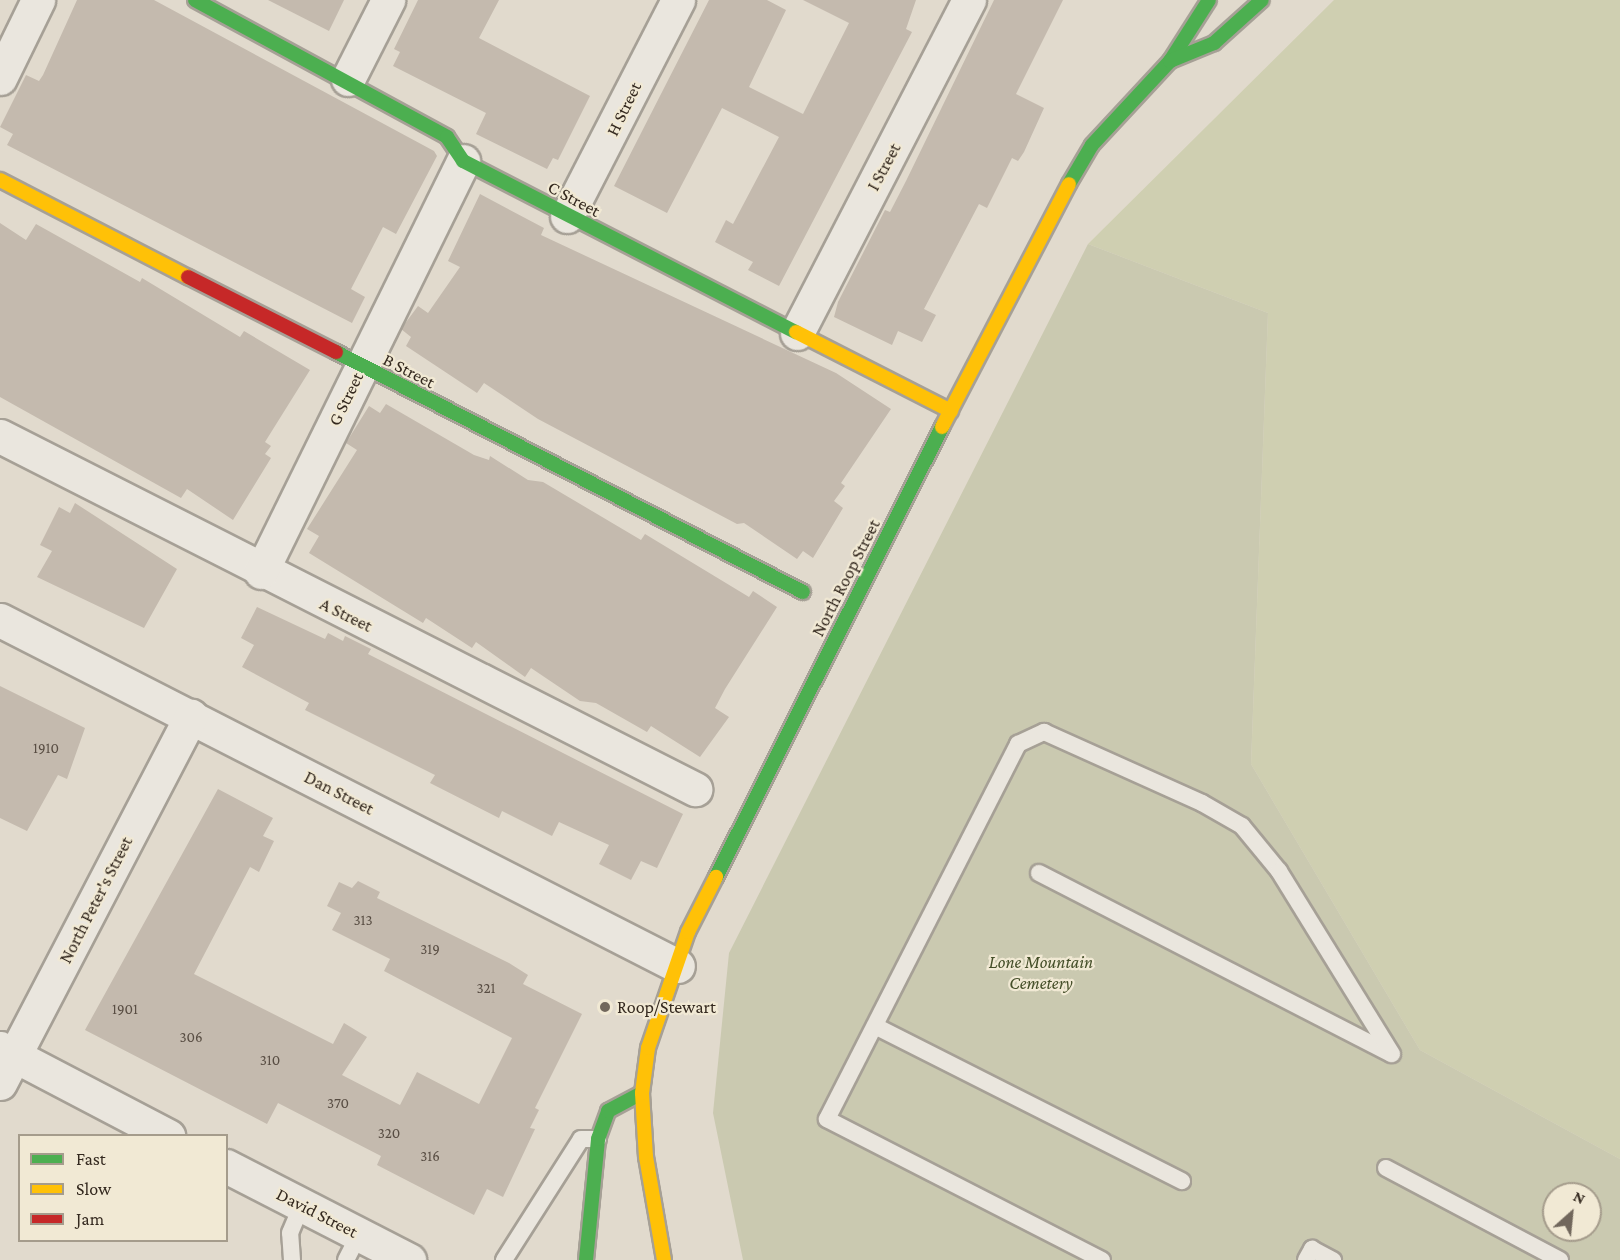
<!DOCTYPE html>
<style>
body{margin:0}
#map{position:relative;width:1620px;height:1260px;overflow:hidden;background:#e1dacd;font-family:"Crimson Pro",serif}
div>[style]{position:absolute}
[style*='--x']{left:calc(var(--x)*1px);top:calc(var(--y)*1px);width:calc(var(--w)*1px);rotate:calc(var(--a)*1deg)}
.green>*{inset:0;background:#cfcfb1}
.cemetery>*{inset:0;background:#cac9b0}
.building>*{inset:0;background:#c4baae}
.roads{filter:drop-shadow(2px 0 #a6a096) drop-shadow(-2px 0 #a6a096) drop-shadow(0 2px #a6a096) drop-shadow(0 -2px #a6a096)}
.lane>*{height:16px;margin:-8px;padding:0 8px;transform-origin:8px;border-radius:8px;background:#eae6de}
.street>*{height:33px;margin:-16.5px;padding:0 16.5px;transform-origin:16.5px;border-radius:16.5px;background:#eae6de}
.fast>*{height:14px;margin:-7px;padding:0 7px;transform-origin:7px;border-radius:7px;background:#4caf50}
.slow>*{height:14px;margin:-7px;padding:0 7px;transform-origin:7px;border-radius:7px;background:#ffc107}
.jam>*{height:14px;margin:-7px;padding:0 7px;transform-origin:7px;border-radius:7px;background:#c62828}
.dots>*{width:16px;height:16px;translate:-50% -50%;box-sizing:border-box;border:3px solid #f1e9d4;border-radius:50%}
span{translate:-50% -50%;white-space:nowrap;text-align:center;line-height:1.15;-webkit-text-stroke:4.5px #f1e9d4;paint-order:stroke}
.number-label{font-size:15px;color:#584d43}
.number-label span{-webkit-text-stroke-width:0}
.street-label{font-size:18px;color:#34291f}
.park-label{font-size:18px;color:#444e28;font-style:italic}
.poi-label{font-size:18px;color:#34291f}
.left{translate:0 -50%;text-align:left}
.legend{position:absolute;left:18px;top:1134px;width:210px;height:108px;box-sizing:border-box;background:#f1e9d4;border:2px solid #a59c8c;margin:0;padding:8px 10px;list-style:none;font-size:18px;color:#34291f}
.legend li{display:flex;align-items:center;gap:12px;height:30px}
.legend b{width:30px;border:2px solid #a59c8c}
.north{position:absolute;left:1542px;top:1182px;width:60px;height:60px;box-sizing:border-box;background:#f1e9d4;border:2px solid #a59c8c;border-radius:50%;rotate:27deg;font-size:16px;font-weight:700;line-height:24px;text-align:center;color:#34291f}
.north::after{content:'';display:block;margin:auto;width:21px;height:27px;background:#71675c;clip-path:polygon(50% 0,100% 100%,50% 72%,0 100%)}
</style>
<div id="map">
<div class="green">
<i style="clip-path:polygon(1334px 0,1620px 0,1620px 1159px,1420px 1050px,1251px 764px,1268px 313px,1088px 244px)"></i>
</div>
<div class="cemetery">
<i style="clip-path:polygon(evenodd,1088px 244px,1268px 313px,1251px 764px,1420px 1050px,1620px 1159px,1620px 1260px,743px 1260px,713px 1113px,729px 953px,1088px 244px,1554px 1194px,1590px 1194px,1590px 1230px,1554px 1230px,1554px 1194px)"></i>
</div>
<div class="building">
<i style="clip-path:polygon(77px 0,154px 0,434px 151px,437px 156px,396px 234px,383px 227px,351px 289px,365px 297px,352px 323px,7px 145px,13px 134px,0 127px,26px 75px,39px 81px,43px 75px)"></i>
<i style="clip-path:polygon(268px 0,344px 0,329px 31px)"></i>
<i style="clip-path:polygon(418px 0,499px 0,479px 38px,590px 96px,558px 160px,553px 158px,547px 169px,476px 134px,486px 113px,393px 66px,400px 52px,394px 49px)"></i>
<i style="clip-path:polygon(709px 0,767px 0,786px 10px,749px 87px,803px 114px,849px 23px,803px 0,916px 0,906px 29px,912px 32px,779px 286px,748px 270px,753px 262px,715px 242px,726px 220px,733px 224px,779px 137px,722px 108px,667px 213px,614px 186px)"></i>
<i style="clip-path:polygon(994px 0,1063px 0,1016px 94px,1044px 108px,1024px 152px,1018px 161px,1012px 158px,987px 208px,979px 204px,924px 309px,936px 315px,922px 342px,898px 331px,892px 345px,834px 317px,838px 302px,885px 210px,890px 212px,906px 181px)"></i>
<i style="clip-path:polygon(480px 194px,544px 228px,541px 235px,836px 373px,891px 409px,841px 483px,845px 486px,834px 501px,843px 508px,813px 558px,803px 551px,797px 559px,744px 523px,737px 524px,538px 419px,484px 383px,477px 393px,406px 346px,411px 337px,401px 329px,418px 306px,428px 313px,460px 267px,448px 261px)"></i>
<i style="clip-path:polygon(0 223px,26px 240px,36px 224px,140px 282px,142px 278px,240px 337px,244px 331px,310px 370px,265px 442px,271px 446px,265px 454px,271px 458px,233px 520px,187px 489px,181px 498px,0 397px)"></i>
<i style="clip-path:polygon(386px 404px,474px 455px,489px 460px,490px 456px,528px 480px,543px 482px,641px 540px,645px 534px,749px 597px,753px 591px,777px 607px,725px 689px,715px 708px,729px 717px,700px 757px,651px 726px,647px 732px,596px 703px,580px 701px,531px 668px,525px 677px,476px 642px,472px 648px,426px 618px,423px 623px,309px 553px,319px 536px,307px 529px,357px 450px,346px 443px,369px 406px,380px 413px)"></i>
<i style="clip-path:polygon(75px 503px,177px 569px,144px 628px,37px 577px,52px 551px,40px 545px,59px 507px,70px 513px)"></i>
<i style="clip-path:polygon(257px 607px,325px 639px,328px 633px,343px 641px,345px 636px,371px 649px,368px 654px,683px 814px,657px 868px,641px 861px,631px 880px,599px 864px,609px 845px,559px 822px,552px 836px,502px 811px,499px 818px,430px 783px,435px 775px,305px 710px,309px 703px,242px 667px,254px 645px,241px 638px)"></i>
<i style="clip-path:polygon(0 686px,85px 728px,67px 779px,58px 775px,27px 831px,0 818px)"></i>
<i style="clip-path:polygon(218px 789px,273px 818px,263px 836px,274px 841px,259px 872px,250px 867px,194px 974px,333px 1044px,344px 1023px,367px 1037px,342px 1075px,400px 1105px,417px 1072px,479px 1104px,512px 1038px,384px 971px,390px 959px,332px 930px,341px 913px,327px 906px,339px 882px,352px 888px,358px 881px,380px 892px,377px 898px,509px 963px,528px 975px,523px 984px,582px 1014px,535px 1108px,539px 1110px,530px 1128px,535px 1129px,503px 1197px,487px 1189px,474px 1215px,377px 1165px,381px 1156px,278px 1103px,267px 1124px,85px 1030px)"></i>
</div>
<div class="roads">
<div class="lane">
<i style="--x:1039;--y:873;--w:396;--a:27.2"></i>
<i style="--x:875;--y:1026;--w:344;--a:26.8"></i>
<i style="--x:1386;--y:1168;--w:197;--a:27.9"></i>
<i style="--x:292;--y:1260;--w:27;--a:-94"></i>
<i style="--x:290;--y:1233;--w:30;--a:-67"></i>
<i style="--x:346;--y:1260;--w:28;--a:-63"></i>
<i style="--x:504;--y:1260;--w:143;--a:-57.5"></i>
<i style="--x:581;--y:1139;--w:17;--a:0"></i>
<i style="--x:1102;--y:1260;--w:309;--a:-152.9"></i>
<i style="--x:827;--y:1119;--w:421;--a:-63"></i>
<i style="--x:1018;--y:744;--w:29;--a:-25"></i>
<i style="--x:1044;--y:732;--w:173;--a:24.2"></i>
<i style="--x:1202;--y:803;--w:46;--a:29.9"></i>
<i style="--x:1242;--y:826;--w:58;--a:50.6"></i>
<i style="--x:1279;--y:871;--w:215;--a:58.3"></i>
<i style="--x:1306;--y:1260;--w:13;--a:-61"></i>
<i style="--x:1312;--y:1249;--w:24;--a:28"></i>
</div>
<div class="street">
<i style="--x:0;--y:78;--w:87;--a:-64"></i>
<i style="--x:348;--y:79;--w:89;--a:-63.1"></i>
<i style="--x:567;--y:216;--w:243;--a:-62.8"></i>
<i style="--x:797;--y:333;--w:375;--a:-62.7"></i>
<i style="--x:0;--y:436;--w:780;--a:26.93"></i>
<i style="--x:261;--y:572;--w:458;--a:-63.8"></i>
<i style="--x:0;--y:620;--w:761;--a:27.04"></i>
<i style="--x:0;--y:1048;--w:190;--a:27.6"></i>
<i style="--x:0;--y:1083;--w:414;--a:-62.5"></i>
<i style="--x:226;--y:1166;--w:206;--a:27.2"></i>
</div>
<div class="fast">
<i style="--x:195;--y:0;--w:287;--a:28.5"></i>
<i style="--x:447;--y:137;--w:29;--a:56"></i>
<i style="--x:463;--y:161;--w:374;--a:27.2"></i>
<i style="--x:1170;--y:61;--w:72;--a:-57.4"></i>
<i style="--x:1069;--y:184;--w:45;--a:-59.5"></i>
<i style="--x:1092;--y:145;--w:115;--a:-47.1"></i>
<i style="--x:1170;--y:61;--w:48;--a:-22.2"></i>
<i style="--x:1214;--y:43;--w:64;--a:-41.9"></i>
<i style="--x:336;--y:352;--w:525;--a:27.2"></i>
<i style="--x:716;--y:877;--w:504;--a:-63.33"></i>
<i style="--x:586;--y:1260;--w:122;--a:-84.3"></i>
<i style="--x:598;--y:1139;--w:30;--a:-70"></i>
<i style="--x:608;--y:1111;--w:38;--a:-28"></i>
</div>
<div class="slow">
<i style="--x:0;--y:180;--w:212;--a:27.3"></i>
<i style="--x:796;--y:332;--w:174;--a:27"></i>
<i style="--x:942;--y:427;--w:274;--a:-62.4"></i>
<i style="--x:664;--y:1260;--w:105;--a:-99.9"></i>
<i style="--x:646;--y:1157;--w:64;--a:-93.6"></i>
<i style="--x:642;--y:1093;--w:45;--a:-82.4"></i>
<i style="--x:648;--y:1048;--w:123;--a:-71"></i>
<i style="--x:688;--y:932;--w:62;--a:-63"></i>
</div>
<div class="jam">
<i style="--x:188;--y:277;--w:166;--a:26.9"></i>
</div>
</div>
<div class="dots">
<i style="left:605px;top:1007px;background:#71675c"></i>
</div>
<div class="number-label">
<span style="left:46px;top:749px">1910</span>
<span style="left:363px;top:921px">313</span>
<span style="left:430px;top:950px">319</span>
<span style="left:486px;top:989px">321</span>
<span style="left:125px;top:1010px">1901</span>
<span style="left:191px;top:1038px">306</span>
<span style="left:270px;top:1061px">310</span>
<span style="left:338px;top:1104px">370</span>
<span style="left:389px;top:1134px">320</span>
<span style="left:430px;top:1157px">316</span>
</div>
<div class="street-label">
<span style="left:624px;top:109px;rotate:-64deg">H Street</span>
<span style="left:884px;top:167px;rotate:-62deg">I Street</span>
<span style="left:574px;top:199px;rotate:28deg">C Street</span>
<span style="left:409px;top:371px;rotate:27deg">B Street</span>
<span style="left:346px;top:399px;rotate:-64deg">G Street</span>
<span style="left:846px;top:578px;rotate:-63deg">North Roop Street</span>
<span style="left:346px;top:615px;rotate:26deg">A Street</span>
<span style="left:339px;top:793px;rotate:27deg">Dan Street</span>
<span style="left:96px;top:900px;rotate:-63deg">North Peter's Street</span>
<span style="left:317px;top:1213px;rotate:27deg">David Street</span>
</div>
<div class="park-label">
<span style="left:1041px;top:973px">Lone Mountain<br>Cemetery</span>
</div>
<div class="poi-label">
<span class="left" style="left:617px;top:1007px">Roop/Stewart</span>
</div>
<ul class="legend">
<li><b style="height:8px;background:#4caf50"></b>Fast</li>
<li><b style="height:8px;background:#ffc107"></b>Slow</li>
<li><b style="height:8px;background:#c62828"></b>Jam</li>
</ul>
<div class="north">N</div>
</div>
